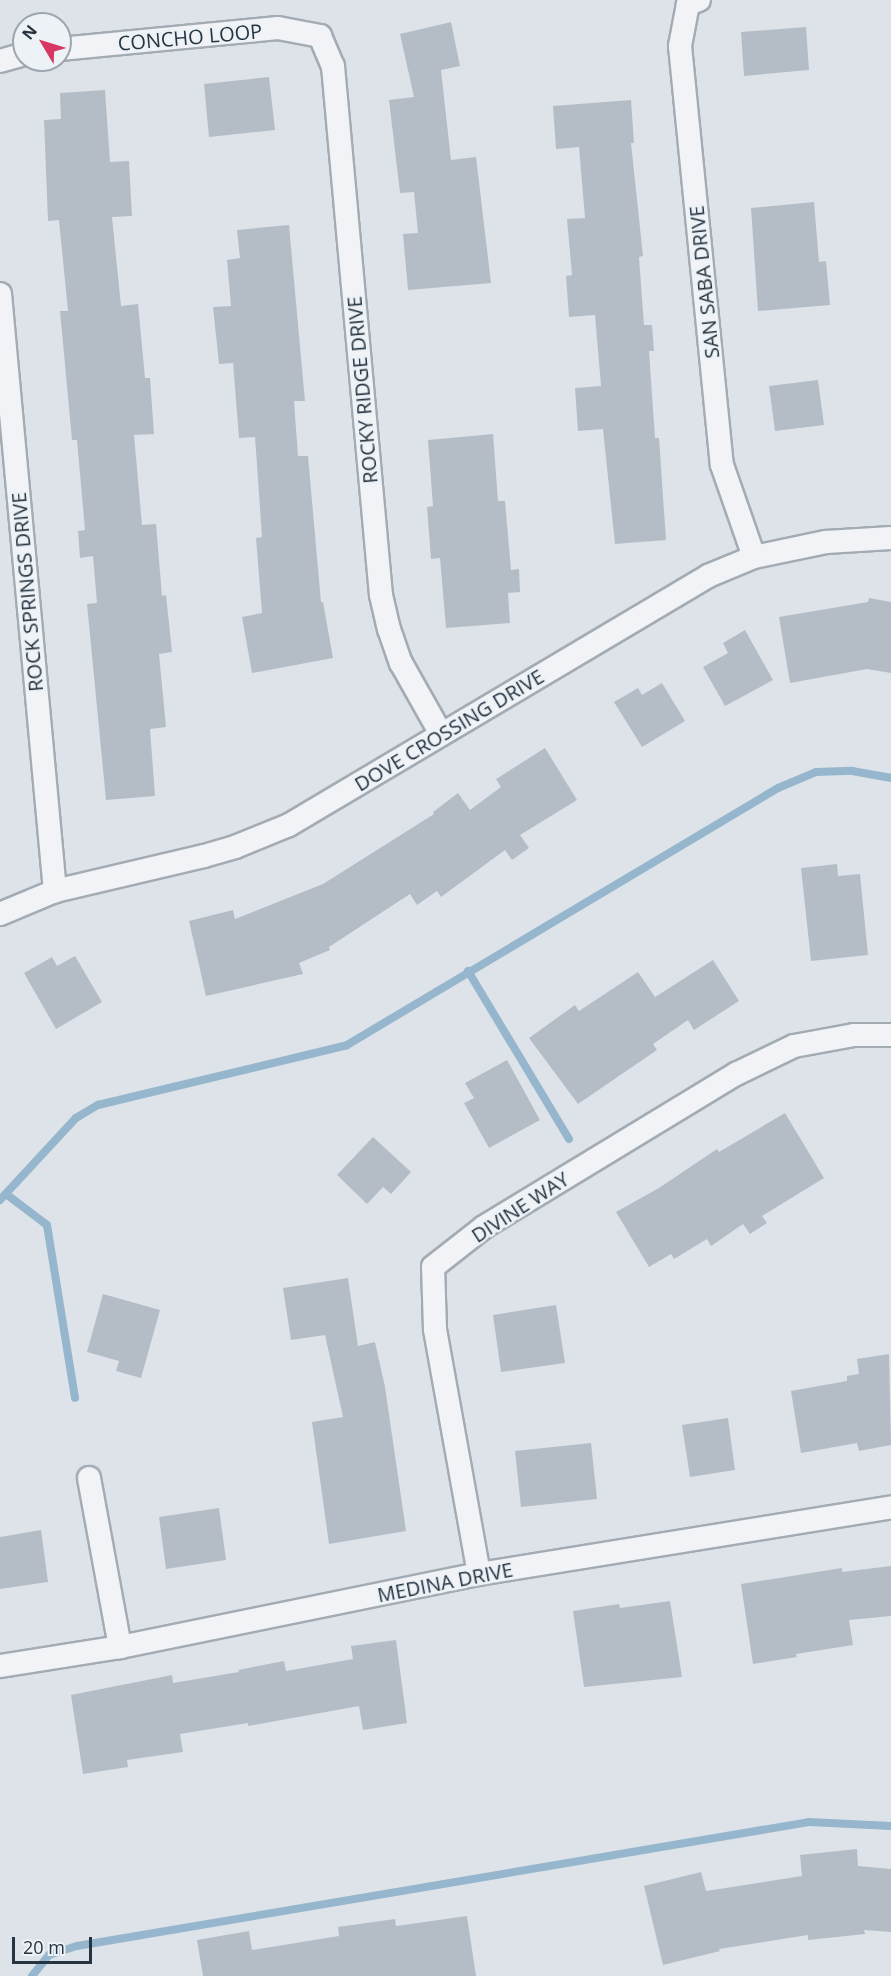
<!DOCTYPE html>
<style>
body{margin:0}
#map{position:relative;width:891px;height:1976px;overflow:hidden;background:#dee3e9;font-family:"Open Sans",sans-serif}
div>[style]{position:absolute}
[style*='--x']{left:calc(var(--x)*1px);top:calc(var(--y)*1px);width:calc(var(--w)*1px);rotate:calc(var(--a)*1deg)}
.stream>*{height:8px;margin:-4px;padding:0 4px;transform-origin:4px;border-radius:4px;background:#95b6cc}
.building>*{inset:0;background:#b4bdc6}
.roads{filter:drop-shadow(2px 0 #a3abb3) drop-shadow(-2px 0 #a3abb3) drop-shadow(0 2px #a3abb3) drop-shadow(0 -2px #a3abb3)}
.minor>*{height:22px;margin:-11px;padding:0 11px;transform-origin:11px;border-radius:11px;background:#f1f3f7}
span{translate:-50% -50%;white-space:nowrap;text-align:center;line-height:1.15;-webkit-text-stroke:4.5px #edf2f6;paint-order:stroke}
.street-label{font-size:20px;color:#263341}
.north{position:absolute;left:12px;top:12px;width:60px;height:60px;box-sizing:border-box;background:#edf2f6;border:2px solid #9da6ae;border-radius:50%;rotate:308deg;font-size:16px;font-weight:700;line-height:24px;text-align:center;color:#263341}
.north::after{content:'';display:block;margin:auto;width:21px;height:27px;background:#d93763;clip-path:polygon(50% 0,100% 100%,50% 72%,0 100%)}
.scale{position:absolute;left:12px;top:1937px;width:80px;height:27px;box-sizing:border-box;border:3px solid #263341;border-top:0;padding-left:8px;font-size:18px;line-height:21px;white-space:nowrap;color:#263341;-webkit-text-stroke:4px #edf2f6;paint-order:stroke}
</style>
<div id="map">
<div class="stream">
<i style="--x:468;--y:971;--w:196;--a:59"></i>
<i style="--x:6;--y:1194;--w:51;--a:37.1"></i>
<i style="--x:47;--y:1225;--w:175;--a:80.8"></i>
<i style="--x:0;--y:1200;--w:112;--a:-47.2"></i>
<i style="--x:76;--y:1118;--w:26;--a:-31"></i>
<i style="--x:98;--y:1105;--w:256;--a:-13.5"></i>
<i style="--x:347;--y:1045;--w:502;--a:-30.81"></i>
<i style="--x:778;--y:788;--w:41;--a:-22.8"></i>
<i style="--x:816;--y:772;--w:36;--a:-2"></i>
<i style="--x:852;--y:771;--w:40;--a:10"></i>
<i style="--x:32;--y:1976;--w:27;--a:-51"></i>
<i style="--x:49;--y:1955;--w:29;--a:-18"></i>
<i style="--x:77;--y:1946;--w:742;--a:-9.61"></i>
<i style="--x:809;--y:1822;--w:82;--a:2.8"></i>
</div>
<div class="building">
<i style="clip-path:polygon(451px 22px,460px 66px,441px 70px,451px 160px,476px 157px,491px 283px,408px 290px,403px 234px,418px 233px,414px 192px,400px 193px,389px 100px,414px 97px,400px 34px)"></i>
<i style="clip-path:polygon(806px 27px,809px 70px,744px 76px,741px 32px)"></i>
<i style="clip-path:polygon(269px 77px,275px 130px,209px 137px,204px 84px)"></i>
<i style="clip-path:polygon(105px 90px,110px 162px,129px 161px,132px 216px,112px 217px,121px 306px,138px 304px,145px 378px,150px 378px,154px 434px,134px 435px,142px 525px,156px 524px,162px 596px,166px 595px,172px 652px,159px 654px,166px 727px,150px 729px,155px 796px,106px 800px,87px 604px,97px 603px,93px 556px,80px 558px,78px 531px,85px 530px,77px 440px,72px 440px,60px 311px,68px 311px,59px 220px,48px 221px,44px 120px,61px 119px,60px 93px)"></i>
<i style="clip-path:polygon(631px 100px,634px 143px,631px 143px,643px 256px,639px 257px,644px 325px,652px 325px,654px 351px,649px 351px,655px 438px,659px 438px,666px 540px,615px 544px,603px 429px,578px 431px,575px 388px,601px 386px,595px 315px,569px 317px,566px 276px,572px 275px,567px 219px,585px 218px,579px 147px,556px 149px,553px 106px)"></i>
<i style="clip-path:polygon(814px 202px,819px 262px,826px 261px,830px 305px,758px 311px,751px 208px)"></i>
<i style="clip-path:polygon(289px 225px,305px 401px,294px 401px,298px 456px,308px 456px,321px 602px,323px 602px,333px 658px,252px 673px,242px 617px,262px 613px,256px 538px,262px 537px,255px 437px,239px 438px,233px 363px,219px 364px,213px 307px,231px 306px,227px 260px,240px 258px,237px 230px)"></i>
<i style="clip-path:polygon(818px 380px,824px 425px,775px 431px,769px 386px)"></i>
<i style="clip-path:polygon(493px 434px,498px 501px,505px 501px,511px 570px,519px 569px,520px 592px,508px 593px,510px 623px,446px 628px,440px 558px,431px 559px,427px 507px,433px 506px,428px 440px)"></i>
<i style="clip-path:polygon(869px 598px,891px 602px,891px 673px,867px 669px,790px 683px,779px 617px,868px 602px)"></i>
<i style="clip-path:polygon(745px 630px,773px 680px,725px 706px,703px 667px,728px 653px,723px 643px)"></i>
<i style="clip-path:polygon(662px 683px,685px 721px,642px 747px,614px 702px,638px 688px,642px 695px)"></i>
<i style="clip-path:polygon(545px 748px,577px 800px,520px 835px,529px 848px,512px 860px,505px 850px,441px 897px,437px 891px,417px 905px,410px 894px,329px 947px,330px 950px,299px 963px,303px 974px,206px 996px,189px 921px,233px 910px,235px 919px,323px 884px,434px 814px,433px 812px,458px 793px,470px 810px,501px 787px,496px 779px)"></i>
<i style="clip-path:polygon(837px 864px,838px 876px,860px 874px,868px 955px,811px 961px,801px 868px)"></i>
<i style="clip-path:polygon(75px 956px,102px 1002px,56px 1029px,24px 973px,52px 957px,57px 966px)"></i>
<i style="clip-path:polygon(713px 960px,739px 1001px,694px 1030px,688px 1020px,653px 1044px,657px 1050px,578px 1104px,529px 1038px,575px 1005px,579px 1011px,638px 972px,655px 997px)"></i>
<i style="clip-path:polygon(507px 1060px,540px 1120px,489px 1148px,464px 1103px,474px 1098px,465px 1083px)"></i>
<i style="clip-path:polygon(785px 1113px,824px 1178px,762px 1216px,767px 1223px,750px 1234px,743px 1224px,711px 1246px,707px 1239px,674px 1259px,671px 1254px,649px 1267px,616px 1212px,659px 1188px,717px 1149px,719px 1152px)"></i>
<i style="clip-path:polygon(373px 1137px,411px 1172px,391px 1194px,383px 1187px,367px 1204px,337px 1175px)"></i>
<i style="clip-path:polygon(348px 1278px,358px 1346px,375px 1342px,385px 1387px,406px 1531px,329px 1544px,312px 1422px,343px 1417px,325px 1335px,291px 1340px,283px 1288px)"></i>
<i style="clip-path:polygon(103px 1294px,160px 1310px,141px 1378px,116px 1371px,119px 1361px,87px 1352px)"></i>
<i style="clip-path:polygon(556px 1305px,565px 1363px,501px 1372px,493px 1315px)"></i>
<i style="clip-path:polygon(889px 1354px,891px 1445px,859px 1451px,857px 1443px,801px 1453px,791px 1391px,847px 1381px,847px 1376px,859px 1374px,857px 1359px)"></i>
<i style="clip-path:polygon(728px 1418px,735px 1470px,690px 1477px,682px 1425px)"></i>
<i style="clip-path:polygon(591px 1443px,597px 1499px,521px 1507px,515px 1451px)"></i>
<i style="clip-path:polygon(219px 1508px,226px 1560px,166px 1569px,159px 1517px)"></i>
<i style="clip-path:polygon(41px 1530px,48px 1582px,0 1589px,0 1537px)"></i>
<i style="clip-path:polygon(891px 1566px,891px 1616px,849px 1620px,853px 1645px,796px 1654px,797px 1657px,753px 1664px,741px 1584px,842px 1568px,842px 1572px)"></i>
<i style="clip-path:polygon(670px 1601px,682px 1677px,584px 1687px,573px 1611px,619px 1604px,620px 1608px)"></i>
<i style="clip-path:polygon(396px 1640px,407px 1723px,363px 1730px,359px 1706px,248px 1726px,248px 1723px,180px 1734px,183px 1752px,127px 1760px,128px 1767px,83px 1774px,71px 1695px,172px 1675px,173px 1683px,239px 1672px,238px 1670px,284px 1661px,286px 1671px,353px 1659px,351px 1646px)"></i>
<i style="clip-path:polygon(857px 1849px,858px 1866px,891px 1869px,891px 1932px,864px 1930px,865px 1934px,808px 1940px,808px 1935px,719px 1949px,720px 1951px,663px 1965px,644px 1886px,701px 1872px,706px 1891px,802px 1876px,800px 1855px)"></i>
<i style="clip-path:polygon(467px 1916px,476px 1976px,203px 1976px,197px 1940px,249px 1931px,252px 1950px,339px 1936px,338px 1927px,395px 1919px,396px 1926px)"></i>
</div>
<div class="roads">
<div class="minor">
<i style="--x:699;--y:0;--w:12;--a:160"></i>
<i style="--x:688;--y:4;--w:43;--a:100.8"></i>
<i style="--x:680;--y:46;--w:421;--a:84.3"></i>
<i style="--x:722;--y:465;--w:97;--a:70.8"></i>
<i style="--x:60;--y:49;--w:219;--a:-5.5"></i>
<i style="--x:278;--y:28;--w:43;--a:10.8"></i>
<i style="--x:320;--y:36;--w:33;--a:67"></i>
<i style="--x:333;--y:66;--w:531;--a:84.82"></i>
<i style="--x:381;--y:595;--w:35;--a:77"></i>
<i style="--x:389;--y:629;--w:36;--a:71"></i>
<i style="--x:401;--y:663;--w:81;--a:60.6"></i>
<i style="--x:0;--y:61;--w:25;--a:-16"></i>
<i style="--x:0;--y:294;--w:600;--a:84.74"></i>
<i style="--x:0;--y:914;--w:60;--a:-22.7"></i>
<i style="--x:55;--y:891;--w:153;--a:-13.2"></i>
<i style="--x:204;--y:856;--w:32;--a:-16"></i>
<i style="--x:235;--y:847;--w:58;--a:-22.2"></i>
<i style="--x:289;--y:825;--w:487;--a:-30.7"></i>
<i style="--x:708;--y:576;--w:50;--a:-22.4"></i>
<i style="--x:754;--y:557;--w:74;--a:-11.8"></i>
<i style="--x:826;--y:542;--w:65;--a:-3.5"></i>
<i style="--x:89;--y:1478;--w:172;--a:79.6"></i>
<i style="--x:479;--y:1574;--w:249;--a:-100.2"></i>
<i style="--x:435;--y:1329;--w:62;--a:-91.8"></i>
<i style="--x:433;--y:1267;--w:65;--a:-38.1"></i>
<i style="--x:484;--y:1227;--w:295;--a:-31.3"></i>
<i style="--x:736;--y:1074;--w:64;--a:-25.8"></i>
<i style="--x:794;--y:1046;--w:61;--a:-10.4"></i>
<i style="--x:854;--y:1035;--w:37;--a:0"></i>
<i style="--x:0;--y:1666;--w:121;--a:-9"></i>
<i style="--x:120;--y:1647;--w:366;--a:-11.5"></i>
<i style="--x:479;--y:1574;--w:417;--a:-9.2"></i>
</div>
</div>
<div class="street-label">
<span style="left:190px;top:37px;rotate:-5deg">CONCHO LOOP</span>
<span style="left:704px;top:282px;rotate:-96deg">SAN SABA DRIVE</span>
<span style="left:362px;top:390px;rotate:-95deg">ROCKY RIDGE DRIVE</span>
<span style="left:27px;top:592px;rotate:-95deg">ROCK SPRINGS DRIVE</span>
<span style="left:449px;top:730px;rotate:-31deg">DOVE CROSSING DRIVE</span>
<span style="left:520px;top:1207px;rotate:-33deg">DIVINE WAY</span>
<span style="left:445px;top:1582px;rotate:-11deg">MEDINA DRIVE</span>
</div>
<div class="north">N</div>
<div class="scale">20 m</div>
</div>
